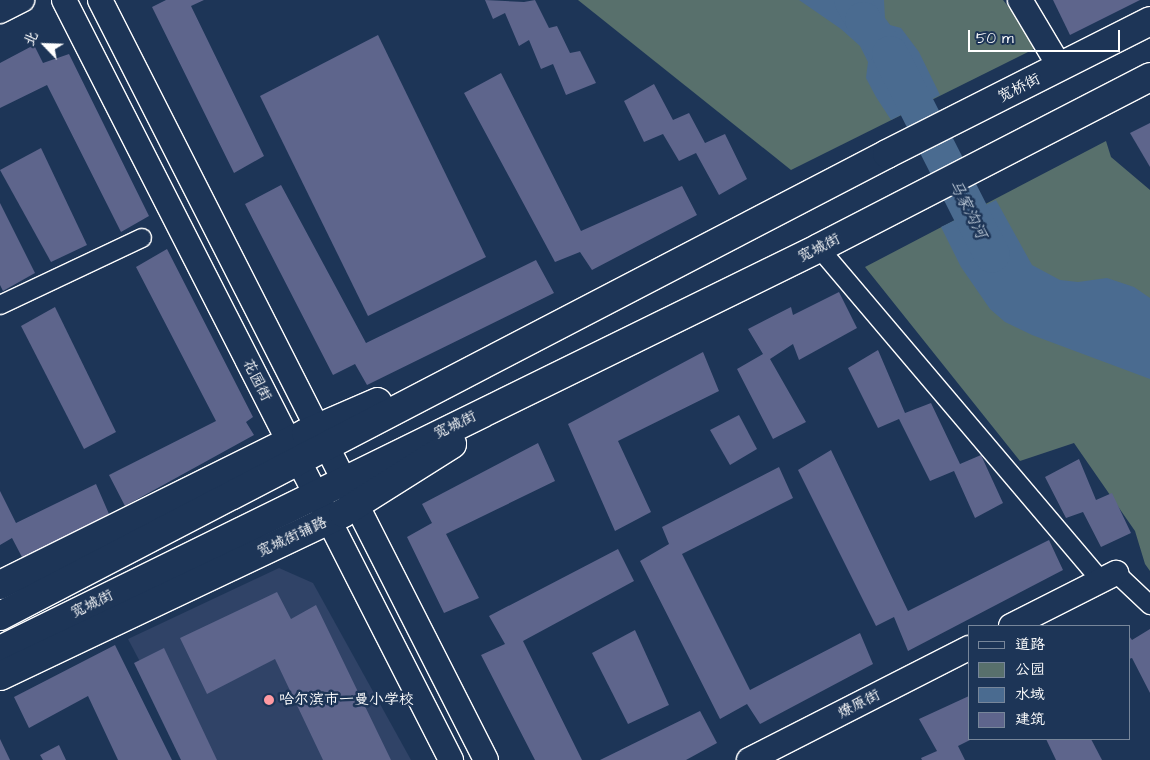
<!DOCTYPE html>
<meta charset="utf-8">
<style>
body{margin:0}
#map{position:relative;width:1150px;height:760px;overflow:hidden;background:#1d3557;font-family:"Architects Daughter","LXGW WenKai TC",sans-serif}
div>[style]{position:absolute}
[style*='--x']{left:calc(var(--x)*1px);top:calc(var(--y)*1px);width:calc(var(--w)*1px);rotate:calc(var(--a)*1deg)}
.built>*{inset:0;background:#304367}
.green>*{inset:0;background:#58706c}
.water>*{inset:0;background:#4a6b90}
.river>*{height:36px;margin:-18px;padding:0 18px;transform-origin:18px;border-radius:18px;background:#4a6b90}
.building>*{inset:0;background:#5e658c}
.roads{filter:drop-shadow(1px 0 #fff) drop-shadow(-1px 0 #fff) drop-shadow(0 1px #fff) drop-shadow(0 -1px #fff)}
.street>*{height:18px;margin:-9px;padding:0 9px;transform-origin:9px;border-radius:9px;background:#1d3557}
.secondary>*{height:24px;margin:-12px;padding:0 12px;transform-origin:12px;border-radius:12px;background:#1d3557}
.highway>*{height:28px;margin:-14px;padding:0 14px;transform-origin:14px;border-radius:14px;background:#1d3557}
.dots>*{width:14px;height:14px;translate:-50% -50%;box-sizing:border-box;border:2px solid #1d3557;border-radius:50%}
span{translate:-50% -50%;white-space:nowrap;text-align:center;line-height:1.15;-webkit-text-stroke:5px #1d3557;paint-order:stroke}
.street-label{font-size:15px;color:#fff}
.poi-label{font-size:15px;color:#fff}
.left{translate:0 -50%;text-align:left}
.water-label{font-size:16px;color:#b7c4d3;font-style:italic}
.legend{position:absolute;left:968px;top:625px;width:162px;height:115px;box-sizing:border-box;background:#1d3557;border:1px solid #77869a;margin:0;padding:6px 9px;list-style:none;font-size:15px;color:#fff}
.legend li{display:flex;align-items:center;gap:10px;height:25px}
.legend b{width:25px;border:1px solid #77869a}
.north{position:absolute;left:20px;top:20px;width:50px;height:50px;-webkit-text-stroke:4px #1d3557;paint-order:stroke;rotate:294deg;font-size:14px;font-weight:700;line-height:20px;text-align:center;color:#fff}
.north::after{content:'';display:block;margin:auto;width:18px;height:22px;background:#fff;clip-path:polygon(50% 0,100% 100%,50% 72%,0 100%)}
.scale{position:absolute;left:968px;top:30px;width:152px;height:22px;box-sizing:border-box;border:2px solid #fff;border-top:0;padding-left:6px;font-size:15px;line-height:18px;white-space:nowrap;color:#fff;-webkit-text-stroke:4px #1d3557;paint-order:stroke}
</style>
<div id="map">
<div class="built">
<i style="clip-path:polygon(279px 568px,313px 583px,411px 760px,192px 760px,128px 639px)"></i>
</div>
<div class="green">
<i style="clip-path:polygon(578px 0,1003px 0,1040px 46px,791px 170px)"></i>
<i style="clip-path:polygon(1106px 141px,1111px 157px,1150px 190px,1150px 571px,1145px 564px,1135px 531px,1074px 443px,1020px 461px,865px 267px)"></i>
</div>
<div class="water">
<i style="clip-path:polygon(799px 0,884px 0,885px 18px,890px 25px,901px 28px,919px 52px,940px 95px,891px 120px,876px 97px,866px 78px,868px 62px,860px 46px,841px 29px)"></i>
<i style="clip-path:polygon(996px 200px,1032px 265px,1060px 280px,1078px 282px,1107px 278px,1134px 287px,1150px 298px,1150px 379px,1032px 335px,1005px 322px,990px 309px,961px 267px,941px 227px)"></i>
</div>
<div class="river">
<i style="--x:852;--y:0;--w:23;--a:61"></i>
<i style="--x:863;--y:20;--w:43;--a:51.5"></i>
<i style="--x:890;--y:54;--w:225;--a:63.1"></i>
</div>
<div class="building">
<i style="clip-path:polygon(166px 0,204px 0,191px 6px,264px 156px,234px 173px,152px 7px)"></i>
<i style="clip-path:polygon(485px 0,524px 2px,535px 0,549px 28px,557px 26px,570px 53px,580px 51px,596px 83px,566px 95px,553px 64px,541px 69px,529px 40px,519px 46px,505px 13px,493px 19px)"></i>
<i style="clip-path:polygon(1053px 0,1140px 0,1070px 35px)"></i>
<i style="clip-path:polygon(378px 35px,486px 257px,368px 316px,260px 96px)"></i>
<i style="clip-path:polygon(34px 45px,43px 63px,69px 54px,149px 216px,121px 232px,47px 85px,0 108px,0 63px)"></i>
<i style="clip-path:polygon(501px 73px,581px 231px,682px 186px,697px 215px,592px 270px,580px 252px,555px 262px,464px 93px)"></i>
<i style="clip-path:polygon(654px 84px,673px 120px,689px 113px,705px 143px,725px 134px,747px 179px,719px 195px,696px 153px,679px 161px,663px 134px,644px 142px,624px 101px)"></i>
<i style="clip-path:polygon(1150px 123px,1150px 167px,1130px 133px)"></i>
<i style="clip-path:polygon(41px 148px,87px 245px,51px 262px,0 170px)"></i>
<i style="clip-path:polygon(281px 185px,366px 343px,536px 260px,554px 293px,367px 385px,355px 364px,333px 375px,245px 204px)"></i>
<i style="clip-path:polygon(0 203px,35px 273px,3px 291px,0 285px)"></i>
<i style="clip-path:polygon(167px 249px,253px 417px,246px 422px,254px 435px,125px 506px,109px 475px,216px 421px,136px 267px)"></i>
<i style="clip-path:polygon(839px 292px,857px 328px,799px 360px,793px 344px,770px 359px,806px 422px,773px 439px,737px 369px,763px 354px,748px 329px,791px 307px,793px 315px)"></i>
<i style="clip-path:polygon(55px 307px,116px 432px,84px 449px,21px 326px)"></i>
<i style="clip-path:polygon(878px 350px,905px 413px,931px 403px,960px 464px,981px 455px,1003px 503px,975px 518px,954px 471px,930px 481px,899px 419px,878px 428px,848px 368px)"></i>
<i style="clip-path:polygon(703px 352px,719px 391px,618px 441px,651px 512px,615px 531px,568px 424px)"></i>
<i style="clip-path:polygon(739px 415px,757px 449px,730px 465px,710px 430px)"></i>
<i style="clip-path:polygon(538px 443px,555px 481px,446px 534px,479px 598px,444px 613px,407px 537px,432px 523px,422px 504px)"></i>
<i style="clip-path:polygon(831px 450px,908px 611px,1049px 540px,1063px 570px,908px 651px,894px 617px,876px 626px,798px 470px)"></i>
<i style="clip-path:polygon(1079px 459px,1096px 500px,1112px 493px,1131px 533px,1101px 547px,1083px 512px,1066px 518px,1045px 477px)"></i>
<i style="clip-path:polygon(779px 467px,793px 498px,682px 554px,750px 690px,860px 633px,873px 664px,760px 724px,747px 704px,720px 719px,640px 561px,669px 544px,662px 527px)"></i>
<i style="clip-path:polygon(96px 484px,109px 514px,23px 559px,12px 538px,0 545px,0 491px,16px 523px)"></i>
<i style="clip-path:polygon(618px 549px,634px 581px,523px 641px,582px 760px,535px 760px,481px 655px,505px 644px,489px 616px)"></i>
<i style="clip-path:polygon(277px 592px,291px 619px,316px 605px,391px 760px,323px 760px,275px 659px,207px 694px,180px 638px)"></i>
<i style="clip-path:polygon(1150px 629px,1150px 693px,1132px 658px,1129px 659px,1129px 636px,1132px 640px)"></i>
<i style="clip-path:polygon(635px 630px,669px 705px,628px 724px,592px 653px)"></i>
<i style="clip-path:polygon(115px 645px,172px 760px,118px 760px,88px 696px,29px 728px,14px 697px)"></i>
<i style="clip-path:polygon(164px 648px,217px 760px,181px 760px,134px 663px)"></i>
<i style="clip-path:polygon(969px 696px,969px 739px,972px 739px,958px 746px,965px 760px,922px 760px,921px 758px,937px 751px,919px 719px)"></i>
<i style="clip-path:polygon(700px 711px,717px 743px,686px 760px,600px 760px)"></i>
<i style="clip-path:polygon(0 739px,10px 760px,0 760px)"></i>
<i style="clip-path:polygon(1046px 739px,1091px 739px,1102px 760px,1056px 760px)"></i>
<i style="clip-path:polygon(59px 745px,66px 760px,43px 760px,40px 755px)"></i>
</div>
<div class="roads">
<div class="street">
<i style="--x:819;--y:248;--w:436;--a:49.7"></i>
<i style="--x:0;--y:305;--w:157;--a:-25.3"></i>
<i style="--x:1116;--y:573;--w:47;--a:43.3"></i>
</div>
<div class="secondary">
<i style="--x:64;--y:0;--w:853;--a:63.01"></i>
<i style="--x:100;--y:0;--w:852;--a:63.07"></i>
<i style="--x:1020;--y:0;--w:78;--a:59.2"></i>
<i style="--x:0;--y:11;--w:25;--a:-27"></i>
<i style="--x:1011;--y:626;--w:118;--a:-26.8"></i>
<i style="--x:749;--y:760;--w:247;--a:-27"></i>
</div>
<div class="highway">
<i style="--x:0;--y:585;--w:342;--a:-26.4"></i>
<i style="--x:306;--y:433;--w:78;--a:-23.3"></i>
<i style="--x:0;--y:616;--w:1000;--a:-27.51"></i>
<i style="--x:887;--y:154;--w:295;--a:-26.8"></i>
<i style="--x:0;--y:650;--w:912;--a:-26.14"></i>
<i style="--x:819;--y:248;--w:373;--a:-27.3"></i>
<i style="--x:0;--y:676;--w:380;--a:-25.4"></i>
<i style="--x:343;--y:513;--w:129;--a:-32.3"></i>
</div>
</div>
<div class="dots">
<i style="left:269px;top:700px;background:#ff9aa2"></i>
</div>
<div class="street-label">
<span style="left:1019px;top:88px;rotate:-27deg">宽桥街</span>
<span style="left:819px;top:248px;rotate:-27deg">宽城街</span>
<span style="left:257px;top:380px;rotate:63deg">花园街</span>
<span style="left:455px;top:425px;rotate:-26deg">宽城街</span>
<span style="left:292px;top:537px;rotate:-25deg">宽城街辅路</span>
<span style="left:92px;top:604px;rotate:-26deg">宽城街</span>
<span style="left:859px;top:704px;rotate:-27deg">燎原街</span>
</div>
<div class="poi-label">
<span class="left" style="left:279px;top:700px">哈尔滨市一曼小学校</span>
</div>
<div class="water-label">
<span style="left:968px;top:209px;rotate:63deg">马家沟河</span>
</div>
<ul class="legend">
<li><b style="height:6px;background:#1d3557"></b>道路</li>
<li><b style="height:14px;background:#58706c"></b>公园</li>
<li><b style="height:14px;background:#4a6b90"></b>水域</li>
<li><b style="height:14px;background:#5e658c"></b>建筑</li>
</ul>
<div class="north">北</div>
<div class="scale">50 m</div>
</div>
